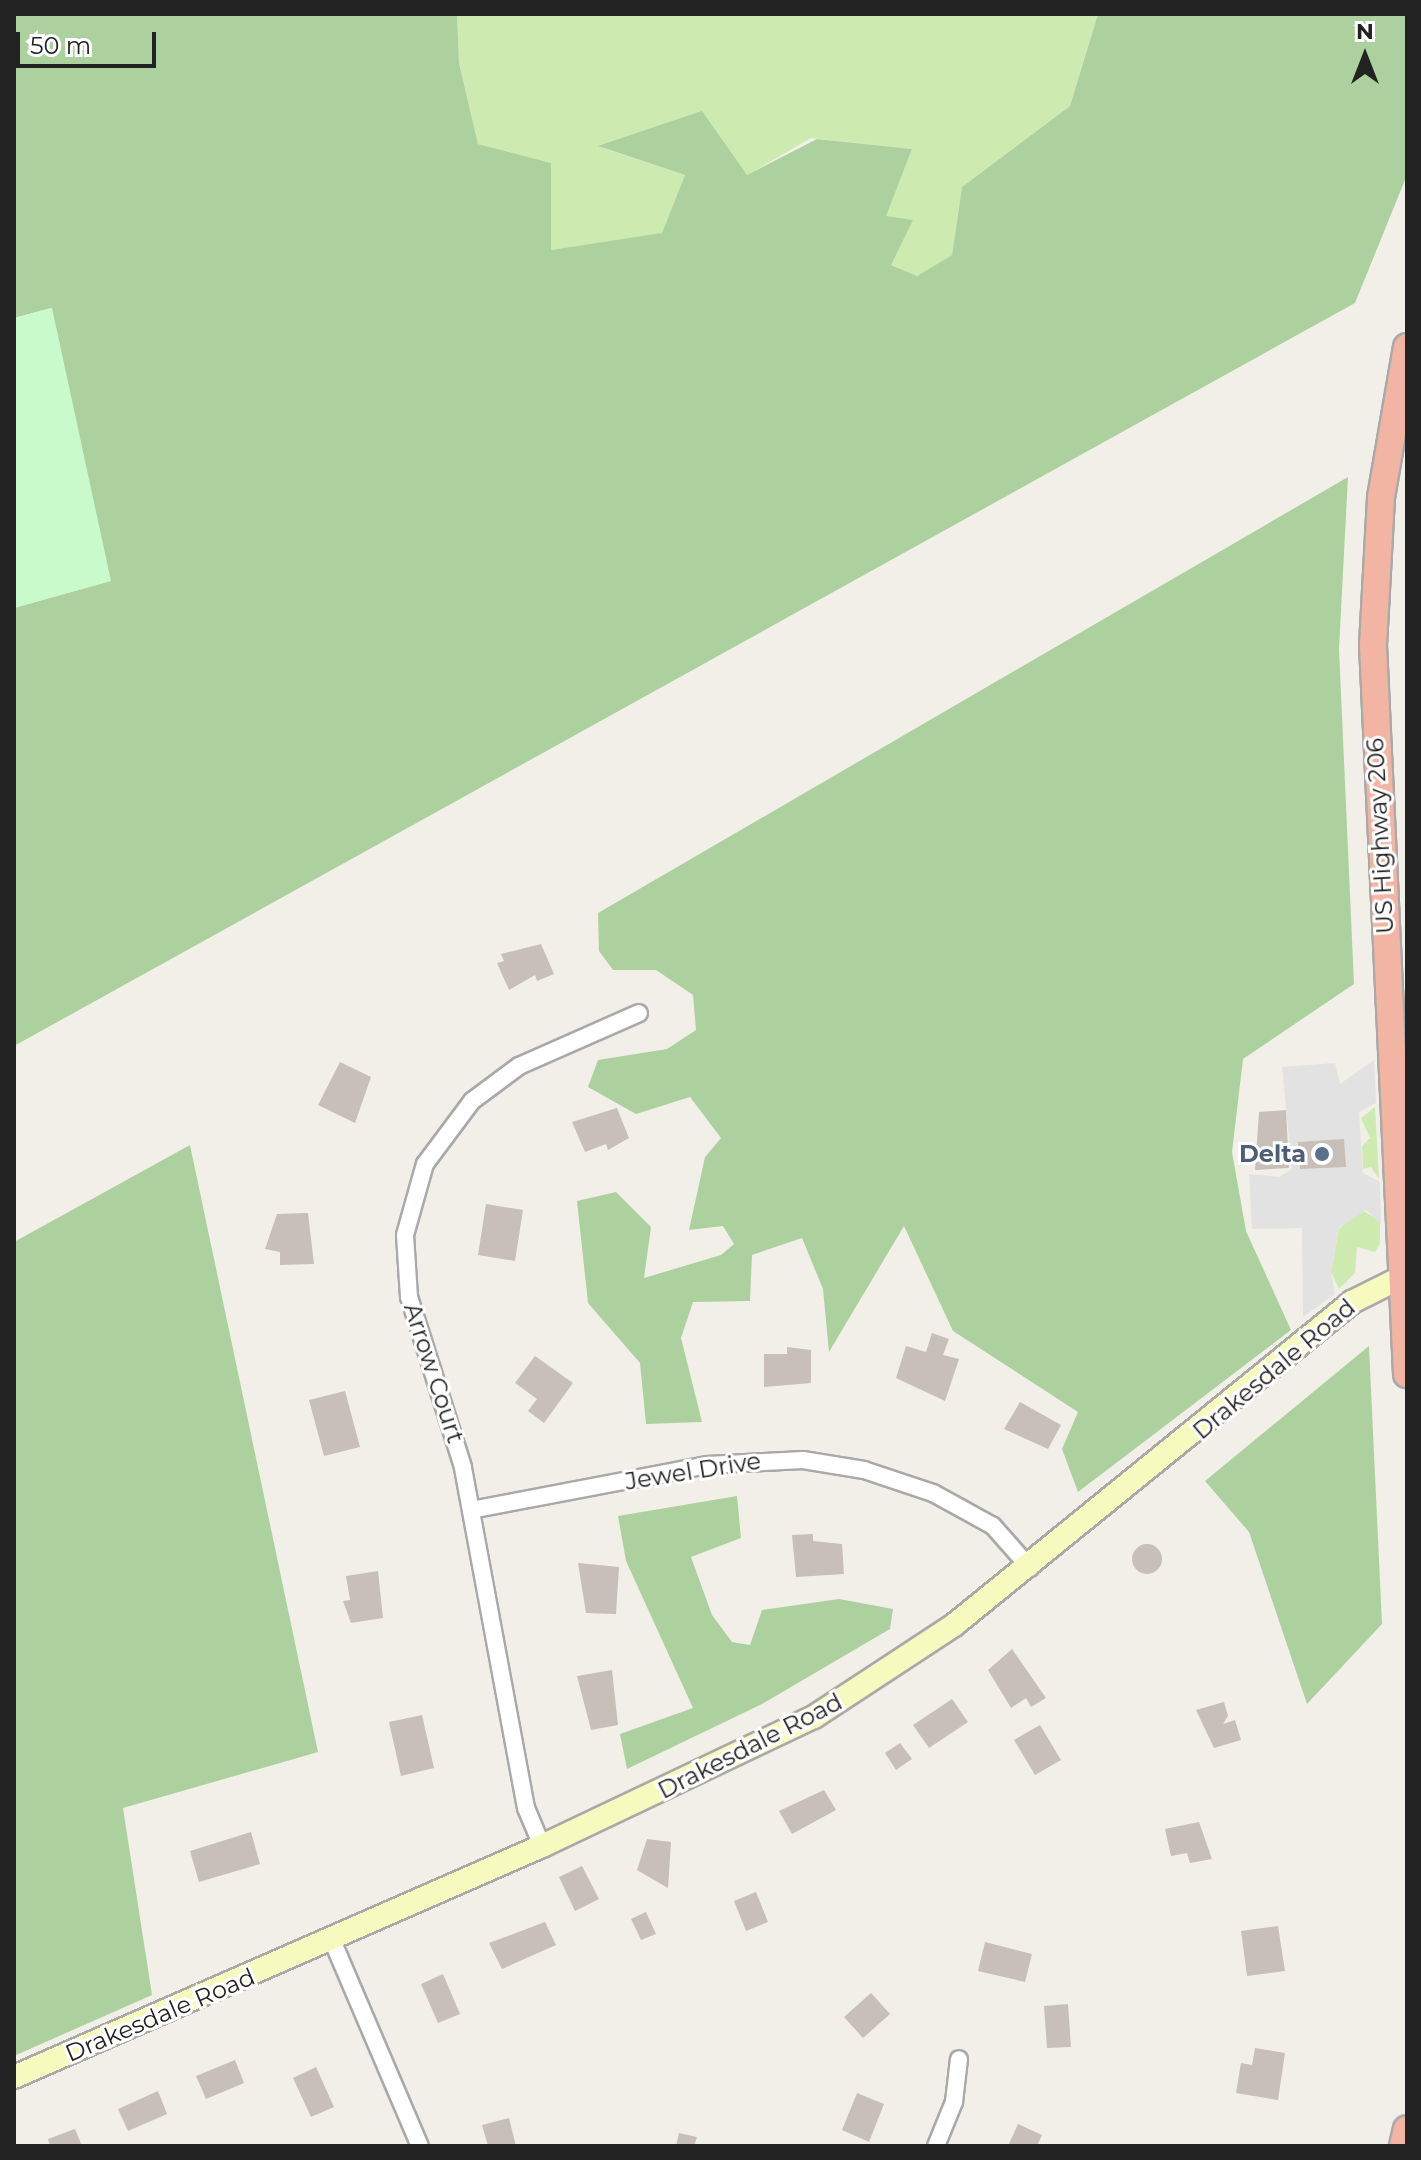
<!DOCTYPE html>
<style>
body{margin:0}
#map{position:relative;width:1421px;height:2160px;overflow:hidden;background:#f2efe9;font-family:Montserrat,sans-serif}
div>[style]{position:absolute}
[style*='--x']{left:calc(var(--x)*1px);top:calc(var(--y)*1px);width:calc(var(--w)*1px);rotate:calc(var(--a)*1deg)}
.grass>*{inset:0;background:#cdebb0}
.forest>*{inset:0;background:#add19e}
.park>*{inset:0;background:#c8facc}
.parking>*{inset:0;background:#e2e2e2}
.building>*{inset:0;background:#c7bfb8}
.round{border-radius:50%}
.roads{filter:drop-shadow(2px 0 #a9a9a9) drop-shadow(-2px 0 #a9a9a9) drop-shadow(0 2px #a9a9a9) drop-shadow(0 -2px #a9a9a9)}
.minor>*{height:16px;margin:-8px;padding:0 8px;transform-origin:8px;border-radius:8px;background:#fff}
.secondary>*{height:22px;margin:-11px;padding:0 11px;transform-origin:11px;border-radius:11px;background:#f7fabf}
.trunk>*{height:26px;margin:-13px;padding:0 13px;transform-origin:13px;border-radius:13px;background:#f2b4a3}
.dots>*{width:22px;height:22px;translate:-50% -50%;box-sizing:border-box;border:4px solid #fff;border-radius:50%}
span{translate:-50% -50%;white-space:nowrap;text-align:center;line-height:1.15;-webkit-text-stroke:6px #fff;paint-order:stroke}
.street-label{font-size:24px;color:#222}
.service-label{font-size:24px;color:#4e5e75;font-weight:700}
.right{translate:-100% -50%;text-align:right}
.frame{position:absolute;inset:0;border:16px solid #222;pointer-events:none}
.north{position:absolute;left:1325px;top:16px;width:80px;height:80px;-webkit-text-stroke:6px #fff;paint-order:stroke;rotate:0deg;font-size:22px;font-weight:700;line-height:32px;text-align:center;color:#222}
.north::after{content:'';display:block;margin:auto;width:28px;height:36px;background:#222;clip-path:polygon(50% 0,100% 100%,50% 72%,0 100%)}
.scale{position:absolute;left:16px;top:32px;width:140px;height:36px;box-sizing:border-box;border:4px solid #222;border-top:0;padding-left:10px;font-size:24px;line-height:28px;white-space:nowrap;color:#222;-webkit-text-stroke:6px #fff;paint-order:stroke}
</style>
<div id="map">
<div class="grass">
<i style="clip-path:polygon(457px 14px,1098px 14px,1070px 106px,962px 187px,952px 255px,917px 276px,891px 265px,885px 216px,912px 149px,811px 138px,747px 175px,600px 147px,685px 175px,662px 234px,551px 250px,551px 163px,478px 144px,459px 63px)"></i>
<i style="clip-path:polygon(1375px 1107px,1379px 1179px,1371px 1167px,1363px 1169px,1362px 1146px,1370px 1138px,1361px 1118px)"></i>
<i style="clip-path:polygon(1362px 1210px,1380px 1221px,1380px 1243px,1375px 1252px,1357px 1247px,1355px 1273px,1339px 1289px,1331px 1272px,1339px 1229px)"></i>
</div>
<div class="forest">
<i style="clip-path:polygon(14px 14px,457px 14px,459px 63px,478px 144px,551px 163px,551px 250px,662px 233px,685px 175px,598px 146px,702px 111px,747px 175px,817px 139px,912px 149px,886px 216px,913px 220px,891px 265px,917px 276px,952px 255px,962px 187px,1070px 106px,1098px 14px,1407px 14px,1407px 175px,1355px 303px,14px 1046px,14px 608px,110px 581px,51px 308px,14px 318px)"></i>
<i style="clip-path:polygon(1348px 477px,1339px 649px,1354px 984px,1243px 1059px,1232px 1152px,1246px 1231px,1291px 1330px,1078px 1492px,1062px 1449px,1078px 1412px,953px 1331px,904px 1226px,829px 1352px,823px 1289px,802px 1238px,752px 1255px,750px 1301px,693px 1302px,681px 1338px,702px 1422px,646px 1424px,640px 1363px,588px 1303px,577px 1201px,616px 1192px,651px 1227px,644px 1278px,721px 1255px,734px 1244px,723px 1226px,689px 1230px,705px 1157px,721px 1138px,690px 1097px,636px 1114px,588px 1087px,598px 1060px,667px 1049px,696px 1030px,693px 995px,656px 970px,613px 970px,599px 951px,598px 913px)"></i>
<i style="clip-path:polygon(190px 1145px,318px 1752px,123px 1808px,152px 1995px,14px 2056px,14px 1242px)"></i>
<i style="clip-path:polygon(1369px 1346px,1382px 1624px,1307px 1704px,1249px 1532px,1205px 1481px)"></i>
<i style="clip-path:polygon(737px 1496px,741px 1538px,691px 1557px,712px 1615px,732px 1642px,750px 1645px,762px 1610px,839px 1599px,893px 1609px,890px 1629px,762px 1704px,627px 1769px,620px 1734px,693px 1708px,626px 1561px,618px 1516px)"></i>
</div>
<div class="park">
<i style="clip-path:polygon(52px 308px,111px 581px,14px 608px,14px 318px)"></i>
</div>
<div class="parking">
<i style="clip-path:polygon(1374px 1060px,1376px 1103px,1359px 1112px,1363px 1173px,1380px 1182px,1381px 1224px,1366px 1210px,1339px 1228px,1331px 1272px,1335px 1294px,1303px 1317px,1302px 1228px,1252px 1229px,1249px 1174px,1279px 1177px,1292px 1169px,1282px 1067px,1335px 1063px,1340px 1084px)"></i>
</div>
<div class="building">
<i style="clip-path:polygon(541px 944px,554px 974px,537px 981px,535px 975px,509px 990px,497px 963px,504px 961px,501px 954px)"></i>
<i style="clip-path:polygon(340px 1062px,371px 1077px,355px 1123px,318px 1105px)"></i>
<i style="clip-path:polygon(617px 1108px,629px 1138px,608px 1150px,606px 1144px,585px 1152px,572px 1122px)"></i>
<i style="clip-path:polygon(1286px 1110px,1289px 1168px,1255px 1170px,1259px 1112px)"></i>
<i style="clip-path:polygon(1344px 1139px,1346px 1167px,1300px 1169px,1298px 1142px)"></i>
<i style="clip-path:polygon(486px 1204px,523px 1210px,515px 1261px,478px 1255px)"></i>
<i style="clip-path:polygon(308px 1213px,314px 1264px,280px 1265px,280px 1252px,265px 1249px,277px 1214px)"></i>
<i style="clip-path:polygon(932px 1333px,949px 1339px,943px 1355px,959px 1359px,945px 1401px,896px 1378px,906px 1346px,926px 1352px)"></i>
<i style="clip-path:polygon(787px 1347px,811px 1350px,811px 1383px,764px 1387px,764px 1354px,787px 1354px)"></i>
<i style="clip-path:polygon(535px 1356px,573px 1383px,544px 1423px,528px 1411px,537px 1399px,515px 1383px)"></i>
<i style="clip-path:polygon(345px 1391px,360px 1447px,324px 1456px,309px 1400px)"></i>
<i style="clip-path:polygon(1020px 1402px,1061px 1425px,1048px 1449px,1004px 1429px)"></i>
<i style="clip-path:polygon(813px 1534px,813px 1541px,842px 1544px,844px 1574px,796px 1577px,792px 1535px)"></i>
<i class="round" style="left:1132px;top:1544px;width:30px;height:30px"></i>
<i style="clip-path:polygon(578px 1563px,619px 1567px,616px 1614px,586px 1613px)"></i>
<i style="clip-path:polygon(378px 1571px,383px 1618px,351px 1623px,343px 1601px,350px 1600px,346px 1576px)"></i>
<i style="clip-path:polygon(1012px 1649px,1046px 1698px,1031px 1707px,1026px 1698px,1011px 1708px,988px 1670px)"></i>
<i style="clip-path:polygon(612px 1670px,618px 1725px,591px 1730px,577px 1676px)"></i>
<i style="clip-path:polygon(952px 1699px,968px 1722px,929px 1748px,913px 1725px)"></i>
<i style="clip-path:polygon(1224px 1702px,1228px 1716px,1223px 1724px,1235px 1720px,1241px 1740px,1214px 1748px,1196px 1710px)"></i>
<i style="clip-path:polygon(422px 1715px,434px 1768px,401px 1776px,389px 1722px)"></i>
<i style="clip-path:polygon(1040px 1725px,1061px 1760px,1035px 1775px,1014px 1740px)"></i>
<i style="clip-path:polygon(900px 1743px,912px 1759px,896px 1770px,885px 1753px)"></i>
<i style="clip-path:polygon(824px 1790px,836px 1810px,792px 1834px,779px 1811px)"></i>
<i style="clip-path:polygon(1199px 1822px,1212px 1859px,1190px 1863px,1187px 1853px,1171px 1856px,1165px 1829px)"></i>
<i style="clip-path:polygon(251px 1832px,260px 1864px,199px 1882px,190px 1851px)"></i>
<i style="clip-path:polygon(647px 1839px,671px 1842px,668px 1888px,637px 1870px)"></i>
<i style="clip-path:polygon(582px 1866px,599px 1899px,575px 1911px,559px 1877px)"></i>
<i style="clip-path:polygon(756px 1892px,768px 1922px,746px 1931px,734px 1901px)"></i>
<i style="clip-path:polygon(646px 1912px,656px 1934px,641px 1940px,631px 1919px)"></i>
<i style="clip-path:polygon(545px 1922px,556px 1945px,502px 1969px,489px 1943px)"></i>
<i style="clip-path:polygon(1278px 1926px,1285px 1971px,1247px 1976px,1241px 1931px)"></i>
<i style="clip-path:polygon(985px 1942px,1032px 1954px,1025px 1982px,978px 1971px)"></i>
<i style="clip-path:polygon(443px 1974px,460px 2014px,438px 2023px,421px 1984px)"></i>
<i style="clip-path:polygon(871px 1993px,890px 2014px,863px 2038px,844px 2017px)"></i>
<i style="clip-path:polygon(1068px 2004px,1071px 2047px,1047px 2048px,1044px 2006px)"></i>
<i style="clip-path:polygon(1255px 2048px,1285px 2053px,1278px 2100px,1236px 2093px,1241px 2063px,1252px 2065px)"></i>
<i style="clip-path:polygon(235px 2060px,244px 2083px,206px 2099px,196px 2076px)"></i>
<i style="clip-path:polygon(316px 2067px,334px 2107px,311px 2117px,293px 2078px)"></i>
<i style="clip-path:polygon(158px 2091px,167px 2114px,128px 2131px,118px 2109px)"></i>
<i style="clip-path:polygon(857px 2093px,884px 2104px,869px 2142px,842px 2130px)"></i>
<i style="clip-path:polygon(509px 2118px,516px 2146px,488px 2146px,482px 2125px)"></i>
<i style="clip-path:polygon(1018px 2124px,1042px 2135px,1037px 2146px,1008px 2146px)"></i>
<i style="clip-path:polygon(75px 2129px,82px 2146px,50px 2146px,48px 2139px)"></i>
<i style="clip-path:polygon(679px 2133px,697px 2137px,694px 2146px,676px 2146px)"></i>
</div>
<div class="roads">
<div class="minor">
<i style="--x:471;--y:1510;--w:240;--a:-10.8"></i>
<i style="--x:707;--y:1465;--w:96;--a:-3"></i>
<i style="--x:803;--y:1460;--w:62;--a:9.3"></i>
<i style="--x:864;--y:1470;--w:73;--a:18.4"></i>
<i style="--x:933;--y:1493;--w:68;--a:28.8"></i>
<i style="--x:993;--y:1526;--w:56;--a:48.6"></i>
<i style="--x:542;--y:1846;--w:41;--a:-112.8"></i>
<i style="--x:526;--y:1808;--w:347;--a:-100.5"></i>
<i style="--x:463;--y:1467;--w:178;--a:-107.6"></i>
<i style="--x:409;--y:1297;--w:62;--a:-93.7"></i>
<i style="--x:405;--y:1235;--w:74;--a:-74.3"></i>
<i style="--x:425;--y:1164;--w:79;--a:-53.3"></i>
<i style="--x:472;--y:1101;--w:59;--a:-36.7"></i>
<i style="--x:519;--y:1066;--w:131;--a:-23.8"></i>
<i style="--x:332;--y:1940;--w:224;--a:66.9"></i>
<i style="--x:936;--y:2146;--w:48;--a:-67.8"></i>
<i style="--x:954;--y:2102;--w:43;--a:-83.4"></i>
</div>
<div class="secondary">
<i style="--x:14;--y:2077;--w:576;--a:-23.63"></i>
<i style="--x:542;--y:1846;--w:301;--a:-25.4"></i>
<i style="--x:814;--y:1717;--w:168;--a:-33.3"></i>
<i style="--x:954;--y:1625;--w:513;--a:-39.06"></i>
<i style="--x:1352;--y:1302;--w:56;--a:-26.6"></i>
</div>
<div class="trunk">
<i style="--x:1407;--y:347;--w:153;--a:99.8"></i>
<i style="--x:1381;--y:498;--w:147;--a:93.1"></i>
<i style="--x:1373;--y:645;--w:730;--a:87.33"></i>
<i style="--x:1403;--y:2146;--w:17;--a:-77"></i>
</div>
</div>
<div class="dots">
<i style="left:1322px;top:1154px;background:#5c6f8a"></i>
</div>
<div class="street-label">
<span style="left:1380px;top:836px;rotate:-93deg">US Highway 206</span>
<span style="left:1274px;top:1369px;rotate:-40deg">Drakesdale Road</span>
<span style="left:434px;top:1373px;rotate:72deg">Arrow Court</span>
<span style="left:693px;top:1471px;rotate:-9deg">Jewel Drive</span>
<span style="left:750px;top:1746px;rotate:-27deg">Drakesdale Road</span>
<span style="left:160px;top:2015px;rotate:-23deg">Drakesdale Road</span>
</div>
<div class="service-label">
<span class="right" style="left:1306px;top:1154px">Delta</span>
</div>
<div class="frame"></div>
<div class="north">N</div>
<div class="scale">50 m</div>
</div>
